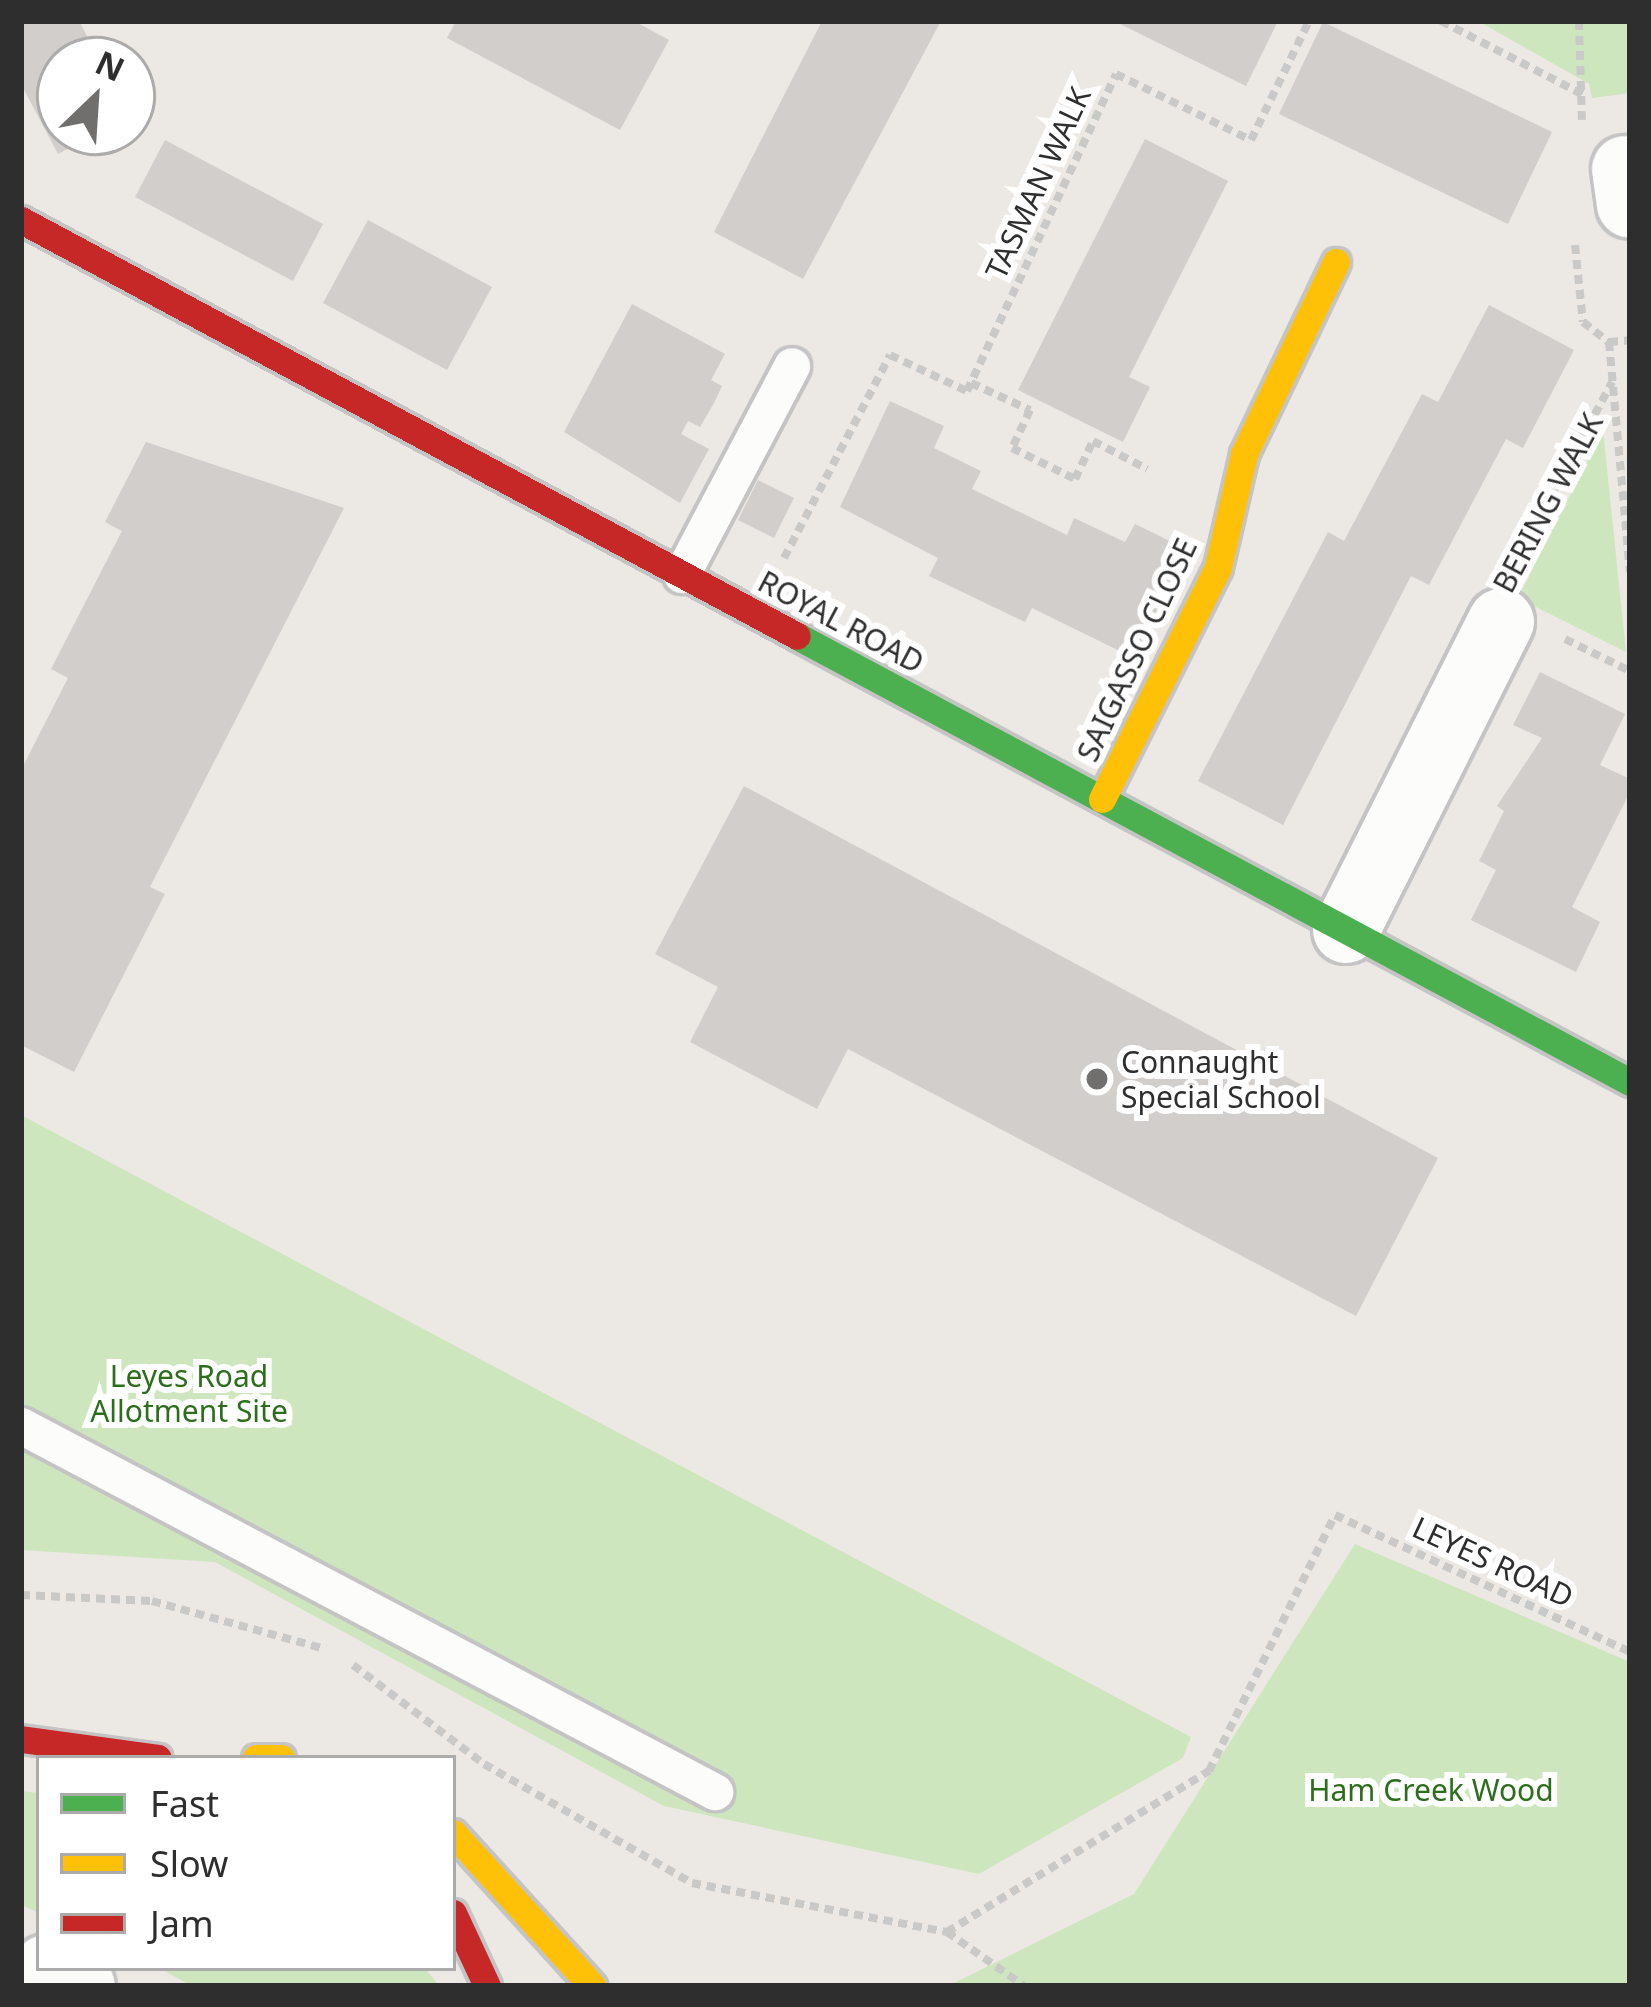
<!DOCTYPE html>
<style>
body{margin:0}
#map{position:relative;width:1651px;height:2007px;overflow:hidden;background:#ece8e4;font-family:"Noto Sans",sans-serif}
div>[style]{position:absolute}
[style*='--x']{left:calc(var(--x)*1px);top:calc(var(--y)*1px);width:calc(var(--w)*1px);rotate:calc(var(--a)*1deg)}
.green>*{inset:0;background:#cee6be}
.building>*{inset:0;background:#d1cecb}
.path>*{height:8px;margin-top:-4px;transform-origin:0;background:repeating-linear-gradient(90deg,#c9c9c8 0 9px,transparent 0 15px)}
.roads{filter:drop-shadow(3px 0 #c5c4c5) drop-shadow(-3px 0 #c5c4c5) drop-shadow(0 3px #c5c4c5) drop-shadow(0 -3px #c5c4c5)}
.lane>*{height:36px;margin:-18px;padding:0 18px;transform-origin:18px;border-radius:18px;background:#fcfcfb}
.street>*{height:66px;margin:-33px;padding:0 33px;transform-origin:33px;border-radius:33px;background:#fcfcfb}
.fast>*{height:27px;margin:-13.5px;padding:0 13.5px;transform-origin:13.5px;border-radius:13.5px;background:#4caf50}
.slow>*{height:27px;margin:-13.5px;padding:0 13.5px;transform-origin:13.5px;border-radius:13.5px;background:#ffc107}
.jam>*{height:27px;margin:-13.5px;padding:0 13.5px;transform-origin:13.5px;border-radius:13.5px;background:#c62828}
.dots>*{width:33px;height:33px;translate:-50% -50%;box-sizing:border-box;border:6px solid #fff;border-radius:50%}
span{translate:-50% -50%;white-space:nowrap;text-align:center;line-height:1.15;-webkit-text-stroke:12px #fff;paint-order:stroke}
.street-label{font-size:30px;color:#2e2e2e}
.poi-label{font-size:30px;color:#2e2e2e}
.left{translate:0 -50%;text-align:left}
.park-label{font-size:30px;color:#2c6e1b}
.frame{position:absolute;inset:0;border:24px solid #2e2e2e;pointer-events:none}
.legend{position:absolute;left:36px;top:1755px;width:420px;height:216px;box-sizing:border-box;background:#fff;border:3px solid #ababab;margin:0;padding:15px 21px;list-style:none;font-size:36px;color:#2e2e2e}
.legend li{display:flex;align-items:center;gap:24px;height:60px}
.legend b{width:60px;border:3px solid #ababab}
.north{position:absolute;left:36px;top:36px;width:120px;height:120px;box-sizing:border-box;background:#fff;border:3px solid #ababab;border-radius:50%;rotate:25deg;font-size:33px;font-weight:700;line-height:48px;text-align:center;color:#2e2e2e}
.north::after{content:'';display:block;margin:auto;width:42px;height:54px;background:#706f6e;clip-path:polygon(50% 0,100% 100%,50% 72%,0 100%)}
</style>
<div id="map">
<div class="green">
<i style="clip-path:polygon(1478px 21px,1630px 21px,1630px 93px,1592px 98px,1589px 84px)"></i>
<i style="clip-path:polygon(1603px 430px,1626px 652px,1518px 598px)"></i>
<i style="clip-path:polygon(21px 1115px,1191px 1737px,1183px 1758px,979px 1874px,664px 1806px,215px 1562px,21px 1550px)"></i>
<i style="clip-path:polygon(1355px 1544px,1630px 1662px,1630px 1986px,948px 1986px,1134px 1894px)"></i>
<i style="clip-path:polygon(21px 1791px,39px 1793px,39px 1913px,21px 1905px)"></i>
<i style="clip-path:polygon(159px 1968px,425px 1968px,439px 1986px,192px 1986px)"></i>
</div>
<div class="building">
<i style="clip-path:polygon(21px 21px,79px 21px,100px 60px,60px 60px,60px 132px,100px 132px,58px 154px,21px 84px)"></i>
<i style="clip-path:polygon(456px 21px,634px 21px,669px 40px,620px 130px,447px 38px)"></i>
<i style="clip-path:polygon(822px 21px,941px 21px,803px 279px,714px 232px)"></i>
<i style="clip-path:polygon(1114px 21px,1278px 21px,1246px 86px)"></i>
<i style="clip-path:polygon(1323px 22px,1552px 132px,1508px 224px,1279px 114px)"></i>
<i style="clip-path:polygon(1145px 139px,1228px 181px,1129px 377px,1150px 387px,1123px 442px,1018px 390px)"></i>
<i style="clip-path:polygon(165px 140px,323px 224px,293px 281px,135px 197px)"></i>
<i style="clip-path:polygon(368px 220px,492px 287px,447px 370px,323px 303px)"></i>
<i style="clip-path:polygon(632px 304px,725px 354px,711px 380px,722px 386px,714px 403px,700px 427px,688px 421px,681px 434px,709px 449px,680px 503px,564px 432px)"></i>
<i style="clip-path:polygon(1489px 305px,1574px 350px,1523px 448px,1506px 439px,1429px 585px,1411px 576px,1283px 825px,1198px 781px,1328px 532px,1344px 541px,1422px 394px,1438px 402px)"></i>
<i style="clip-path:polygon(890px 401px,944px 426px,934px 448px,981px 471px,972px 489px,1067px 535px,1074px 518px,1125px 542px,1135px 524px,1186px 549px,1134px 658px,1032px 608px,1025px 622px,929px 576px,938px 558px,840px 507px)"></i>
<i style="clip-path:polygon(146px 442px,344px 508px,150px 887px,165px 894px,74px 1072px,21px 1045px,21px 770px,68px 678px,51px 669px,122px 531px,105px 522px)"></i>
<i style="clip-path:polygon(758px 480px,794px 498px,774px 538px,738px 520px)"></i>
<i style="clip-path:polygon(1540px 672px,1625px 714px,1600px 765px,1630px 779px,1630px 792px,1572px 907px,1600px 922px,1576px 972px,1471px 920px,1496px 870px,1479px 861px,1504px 811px,1497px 806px,1542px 738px,1513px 725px)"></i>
<i style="clip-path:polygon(744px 786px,1438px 1158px,1356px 1316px,848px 1049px,817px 1109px,690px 1042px,718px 987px,655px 954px)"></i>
</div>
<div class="path">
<i style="--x:1441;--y:21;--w:161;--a:27.4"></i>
<i style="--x:1579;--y:21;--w:99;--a:88.3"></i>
<i style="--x:1575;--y:245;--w:77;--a:84.1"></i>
<i style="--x:1583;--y:322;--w:33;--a:38"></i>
<i style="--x:1609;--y:342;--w:231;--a:84.8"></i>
<i style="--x:1609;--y:342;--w:21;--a:-5"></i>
<i style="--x:971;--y:383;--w:65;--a:24.6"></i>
<i style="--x:1030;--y:410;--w:42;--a:115.3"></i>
<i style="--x:1012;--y:448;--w:70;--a:26.2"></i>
<i style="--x:1075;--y:479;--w:42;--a:-64.7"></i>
<i style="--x:1093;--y:441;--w:61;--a:27.4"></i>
<i style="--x:784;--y:558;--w:229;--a:-62.4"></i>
<i style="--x:890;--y:355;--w:85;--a:25.1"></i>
<i style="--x:967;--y:391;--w:350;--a:-64.8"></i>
<i style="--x:1116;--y:74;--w:150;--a:26.1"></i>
<i style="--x:1251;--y:140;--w:132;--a:-64"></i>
<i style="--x:1517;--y:560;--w:202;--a:-61.9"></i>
<i style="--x:1565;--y:639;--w:72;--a:26.2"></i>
<i style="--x:21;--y:1595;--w:131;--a:2.6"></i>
<i style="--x:152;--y:1601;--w:180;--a:15.5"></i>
<i style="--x:353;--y:1665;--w:164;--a:37.1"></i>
<i style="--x:484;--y:1764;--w:240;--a:29.8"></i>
<i style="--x:692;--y:1883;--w:260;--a:10.9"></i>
<i style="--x:947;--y:1932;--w:94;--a:35"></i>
<i style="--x:947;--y:1932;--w:308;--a:-31.6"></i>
<i style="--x:1209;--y:1771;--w:285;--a:-63.8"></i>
<i style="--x:1335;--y:1515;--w:325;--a:24.9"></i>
</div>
<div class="roads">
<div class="lane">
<i style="--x:682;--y:575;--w:236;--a:-62.2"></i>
<i style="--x:21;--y:1426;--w:785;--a:27.81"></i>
</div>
<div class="street">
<i style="--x:1625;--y:169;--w:36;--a:82"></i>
<i style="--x:1346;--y:930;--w:345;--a:-63.3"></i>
<i style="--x:46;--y:1968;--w:40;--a:26.6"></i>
</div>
<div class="fast">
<i style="--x:797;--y:636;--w:945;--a:28.17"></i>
</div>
<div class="slow">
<i style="--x:1102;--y:799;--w:259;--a:-63.4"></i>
<i style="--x:1218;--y:567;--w:116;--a:-77"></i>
<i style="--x:1244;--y:454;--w:213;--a:-64.4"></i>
<i style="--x:256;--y:1758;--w:25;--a:0"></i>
<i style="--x:453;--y:1833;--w:207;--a:47.7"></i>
</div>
<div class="jam">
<i style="--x:21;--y:220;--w:880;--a:28.19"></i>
<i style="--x:21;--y:1739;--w:138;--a:7.9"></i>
<i style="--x:453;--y:1913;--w:81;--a:65"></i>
</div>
</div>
<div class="dots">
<i style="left:1097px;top:1079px;background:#706f6e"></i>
</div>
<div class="street-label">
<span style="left:1038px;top:183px;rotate:-65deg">TASMAN WALK</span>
<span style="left:1548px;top:503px;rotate:-62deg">BERING WALK</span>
<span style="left:841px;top:622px;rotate:28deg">ROYAL ROAD</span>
<span style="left:1137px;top:650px;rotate:-65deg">SAIGASSO CLOSE</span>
<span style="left:1493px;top:1562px;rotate:25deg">LEYES ROAD</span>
</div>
<div class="poi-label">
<span class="left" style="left:1121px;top:1079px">Connaught<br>Special School</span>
</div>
<div class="park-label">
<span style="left:189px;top:1393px">Leyes Road<br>Allotment Site</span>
<span style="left:1431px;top:1790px">Ham Creek Wood</span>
</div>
<div class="frame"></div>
<ul class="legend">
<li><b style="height:15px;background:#4caf50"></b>Fast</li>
<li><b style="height:15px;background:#ffc107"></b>Slow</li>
<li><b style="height:15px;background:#c62828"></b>Jam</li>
</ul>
<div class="north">N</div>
</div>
